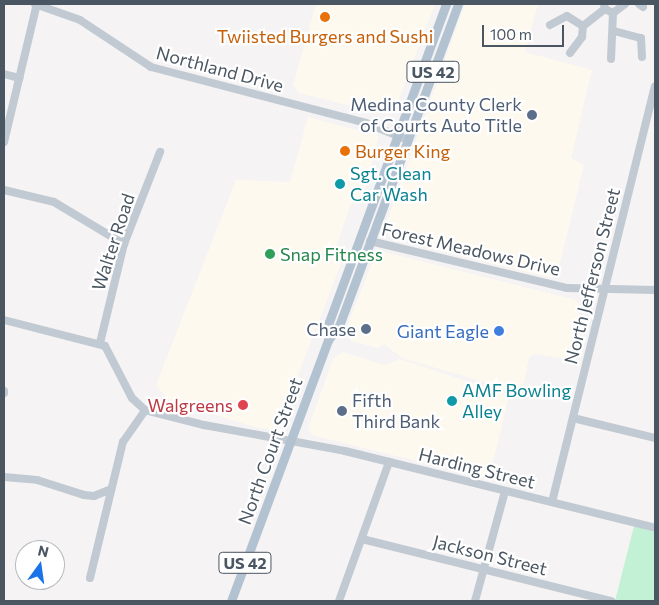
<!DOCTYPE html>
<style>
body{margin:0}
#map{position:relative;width:659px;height:605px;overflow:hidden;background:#f5f3f3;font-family:Commissioner,sans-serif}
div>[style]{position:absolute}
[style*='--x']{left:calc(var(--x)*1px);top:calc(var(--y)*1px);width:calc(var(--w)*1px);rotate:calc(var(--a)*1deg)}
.commercial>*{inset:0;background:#fdf9ef}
.green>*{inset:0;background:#c3f1d5}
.minor>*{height:8px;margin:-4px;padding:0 4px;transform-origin:4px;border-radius:4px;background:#c1cad2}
.major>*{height:9px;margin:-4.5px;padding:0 4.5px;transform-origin:4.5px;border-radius:4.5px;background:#b3c2d1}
.dots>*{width:14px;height:14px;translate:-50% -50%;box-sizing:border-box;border:2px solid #fff;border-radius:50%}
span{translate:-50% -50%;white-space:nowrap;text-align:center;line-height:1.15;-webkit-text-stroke:4.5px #fff;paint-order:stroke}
.shield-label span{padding:1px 4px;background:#fff;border:1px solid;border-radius:4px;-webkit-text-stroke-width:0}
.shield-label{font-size:16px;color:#4a5661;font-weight:700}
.food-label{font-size:18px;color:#c56008}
.left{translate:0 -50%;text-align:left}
.street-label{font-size:18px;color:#4a5661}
.service-label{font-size:18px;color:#4e5e75}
.right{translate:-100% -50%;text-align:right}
.culture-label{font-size:18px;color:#0d838f}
.leisure-label{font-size:18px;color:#27864d}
.shop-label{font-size:18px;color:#366cbe}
.health-label{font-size:18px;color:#be3a42}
.frame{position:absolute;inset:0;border:5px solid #4a5661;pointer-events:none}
.north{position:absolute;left:15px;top:540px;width:50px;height:50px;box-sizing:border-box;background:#fff;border:1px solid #b7bbc0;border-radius:50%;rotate:14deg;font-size:14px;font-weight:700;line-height:20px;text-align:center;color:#4a5661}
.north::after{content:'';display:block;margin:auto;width:18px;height:22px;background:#1a73e8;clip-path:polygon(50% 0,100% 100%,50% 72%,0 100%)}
.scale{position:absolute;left:482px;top:25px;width:82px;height:22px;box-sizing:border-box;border:2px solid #4a5661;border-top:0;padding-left:6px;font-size:15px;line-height:18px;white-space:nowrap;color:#4a5661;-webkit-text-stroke:4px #fff;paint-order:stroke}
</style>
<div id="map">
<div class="commercial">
<i style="clip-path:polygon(316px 4px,435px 4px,396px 107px,380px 113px,299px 93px,293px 85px)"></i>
<i style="clip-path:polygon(465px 4px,538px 4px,525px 52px,592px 70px,571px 158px,584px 165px,557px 276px,551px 278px,437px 250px,393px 237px,384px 230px)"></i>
<i style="clip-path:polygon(308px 117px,379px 136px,365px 191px,350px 206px,336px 247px,345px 253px,280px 422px,271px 429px,258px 428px,169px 401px,156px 385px,236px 180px,290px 182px)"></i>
<i style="clip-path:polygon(384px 252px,576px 300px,581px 306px,569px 355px,561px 358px,534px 354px,529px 358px,523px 387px,519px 392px,402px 358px,384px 344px,378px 348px,351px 341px,346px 330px,373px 260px)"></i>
<i style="clip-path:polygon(342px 352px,385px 365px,400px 359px,509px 395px,489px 479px,312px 435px,308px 429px,333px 359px)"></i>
</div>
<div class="green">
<i style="clip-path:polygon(634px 526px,655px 532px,655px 601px,615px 601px)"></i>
</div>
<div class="minor">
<i style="--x:35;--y:4;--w:48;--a:19.6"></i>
<i style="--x:80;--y:20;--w:85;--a:33.5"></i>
<i style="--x:151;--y:67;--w:222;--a:14.6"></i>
<i style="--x:366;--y:123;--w:45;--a:22"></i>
<i style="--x:604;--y:4;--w:5;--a:79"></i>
<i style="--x:605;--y:9;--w:9;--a:27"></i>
<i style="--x:613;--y:13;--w:15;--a:-37"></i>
<i style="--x:639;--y:4;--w:5;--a:37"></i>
<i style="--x:550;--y:25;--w:19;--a:-28"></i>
<i style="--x:567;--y:16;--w:19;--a:32"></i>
<i style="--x:583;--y:26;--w:28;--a:-38"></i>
<i style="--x:614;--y:31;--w:28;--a:15"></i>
<i style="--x:641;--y:38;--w:19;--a:87"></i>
<i style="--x:570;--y:53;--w:20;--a:-53"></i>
<i style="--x:582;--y:37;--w:11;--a:-85"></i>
<i style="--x:611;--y:59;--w:46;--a:-87.5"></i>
<i style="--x:4;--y:74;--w:16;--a:15"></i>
<i style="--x:4;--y:142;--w:142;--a:-76.6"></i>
<i style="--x:4;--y:190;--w:51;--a:13.5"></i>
<i style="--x:54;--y:202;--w:82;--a:31"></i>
<i style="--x:370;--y:241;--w:203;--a:13.4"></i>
<i style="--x:567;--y:288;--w:88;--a:1.3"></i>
<i style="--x:4;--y:320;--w:104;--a:14.4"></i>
<i style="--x:105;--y:346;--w:59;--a:62.6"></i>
<i style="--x:132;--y:398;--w:18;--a:43"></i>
<i style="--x:145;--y:410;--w:61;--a:14.3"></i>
<i style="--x:204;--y:425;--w:143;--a:10.4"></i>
<i style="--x:345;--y:451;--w:319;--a:13.9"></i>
<i style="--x:100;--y:343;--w:102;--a:-76.4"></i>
<i style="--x:124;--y:244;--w:99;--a:-68.6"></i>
<i style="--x:4;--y:393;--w:2;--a:-90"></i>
<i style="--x:573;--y:418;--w:84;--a:13.7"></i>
<i style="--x:4;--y:477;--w:33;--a:5"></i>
<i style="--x:37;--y:480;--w:49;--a:17.7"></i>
<i style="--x:84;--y:495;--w:10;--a:6"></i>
<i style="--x:94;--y:496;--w:16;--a:-22"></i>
<i style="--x:552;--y:502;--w:428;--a:-76.1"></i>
<i style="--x:362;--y:539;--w:257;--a:14"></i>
<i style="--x:90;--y:578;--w:140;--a:-76.4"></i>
<i style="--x:123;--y:442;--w:39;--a:-55"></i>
<i style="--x:339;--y:601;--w:148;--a:-70.2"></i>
<i style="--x:475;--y:601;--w:114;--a:-74.7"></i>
</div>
<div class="major">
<i style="--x:328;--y:340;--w:18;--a:-87"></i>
<i style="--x:329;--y:322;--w:339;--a:-69.8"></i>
<i style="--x:231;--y:601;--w:278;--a:-69.6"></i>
<i style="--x:328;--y:340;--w:18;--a:-52"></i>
<i style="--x:339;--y:326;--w:343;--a:-69.7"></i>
</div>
<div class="dots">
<i style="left:325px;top:17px;background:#e8710a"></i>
<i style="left:532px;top:115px;background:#5c6f8a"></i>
<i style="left:345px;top:151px;background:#e8710a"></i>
<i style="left:340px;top:184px;background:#0f9aa8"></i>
<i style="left:270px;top:254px;background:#2e9e5b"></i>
<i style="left:366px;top:329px;background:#5c6f8a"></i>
<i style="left:499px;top:331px;background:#3f7fe0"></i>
<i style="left:452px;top:401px;background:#0f9aa8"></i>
<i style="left:243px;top:405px;background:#e0444e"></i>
<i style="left:342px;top:411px;background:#5c6f8a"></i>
</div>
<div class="shield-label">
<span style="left:433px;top:72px">US 42</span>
<span style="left:245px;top:563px">US 42</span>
</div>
<div class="food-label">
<span style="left:325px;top:36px">Twiisted Burgers and Sushi</span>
<span class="left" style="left:355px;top:151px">Burger King</span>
</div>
<div class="street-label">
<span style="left:220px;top:69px;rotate:15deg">Northland Drive</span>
<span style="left:113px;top:242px;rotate:-72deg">Walter Road</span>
<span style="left:471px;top:249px;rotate:13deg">Forest Meadows Drive</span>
<span style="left:592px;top:276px;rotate:-76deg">North Jefferson Street</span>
<span style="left:270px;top:451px;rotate:-70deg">North Court Street</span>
<span style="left:477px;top:468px;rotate:14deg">Harding Street</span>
<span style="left:490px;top:555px;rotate:14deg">Jackson Street</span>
</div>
<div class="service-label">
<span class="right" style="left:522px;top:115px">Medina County Clerk<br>of Courts Auto Title</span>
<span class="right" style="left:356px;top:329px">Chase</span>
<span class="left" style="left:352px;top:411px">Fifth<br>Third Bank</span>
</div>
<div class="culture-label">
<span class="left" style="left:350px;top:184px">Sgt. Clean<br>Car Wash</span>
<span class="left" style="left:462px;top:401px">AMF Bowling<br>Alley</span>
</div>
<div class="leisure-label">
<span class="left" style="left:280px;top:254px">Snap Fitness</span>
</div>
<div class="shop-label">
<span class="right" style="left:489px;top:331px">Giant Eagle</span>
</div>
<div class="health-label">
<span class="right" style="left:233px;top:405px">Walgreens</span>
</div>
<div class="frame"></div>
<div class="north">N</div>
<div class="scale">100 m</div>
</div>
